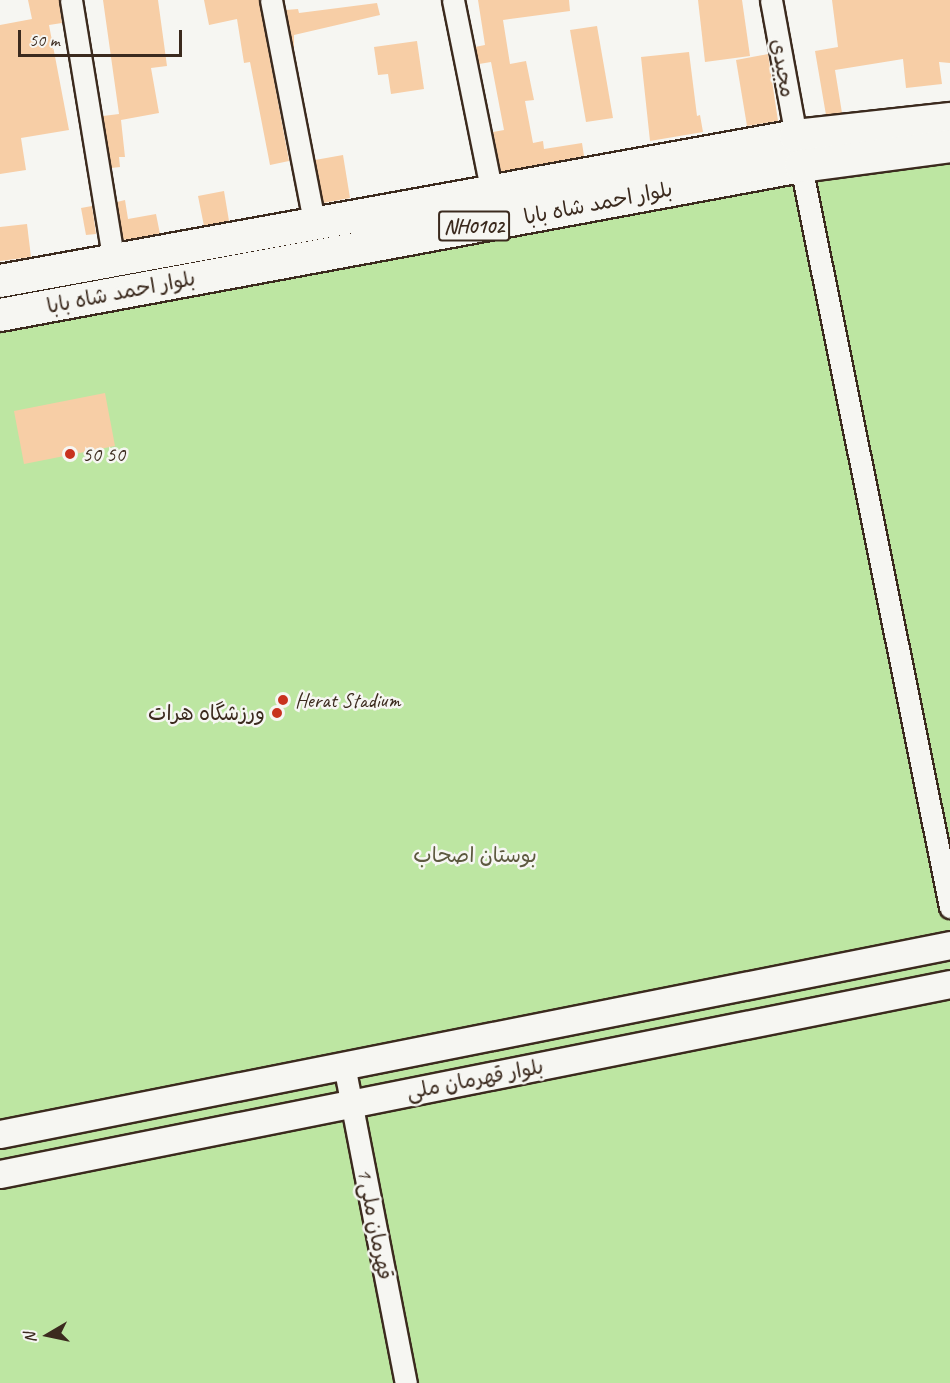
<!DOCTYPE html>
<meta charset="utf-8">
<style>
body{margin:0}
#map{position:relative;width:950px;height:1383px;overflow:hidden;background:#f6f6f2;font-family:Caveat,"Playpen Sans Arabic",sans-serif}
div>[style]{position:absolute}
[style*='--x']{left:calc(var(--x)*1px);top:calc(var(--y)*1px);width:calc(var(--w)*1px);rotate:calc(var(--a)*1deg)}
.green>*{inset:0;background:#bde6a2}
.building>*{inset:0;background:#f7cea6}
.roads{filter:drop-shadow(2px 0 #3b2a1e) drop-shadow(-2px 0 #3b2a1e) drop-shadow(0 2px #3b2a1e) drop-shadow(0 -2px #3b2a1e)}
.minor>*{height:21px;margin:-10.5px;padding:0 10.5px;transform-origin:10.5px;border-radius:10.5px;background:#f6f6f2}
.major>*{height:27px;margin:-13.5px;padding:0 13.5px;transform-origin:13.5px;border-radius:13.5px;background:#f6f6f2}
.highway>*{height:32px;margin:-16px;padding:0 16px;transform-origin:16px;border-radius:16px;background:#f6f6f2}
.dots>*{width:16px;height:16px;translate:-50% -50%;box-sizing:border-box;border:3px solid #f6f6f2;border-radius:50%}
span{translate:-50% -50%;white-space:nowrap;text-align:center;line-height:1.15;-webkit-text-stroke:5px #f6f6f2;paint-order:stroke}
.shield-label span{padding:2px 4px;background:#f6f6f2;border:2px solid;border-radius:4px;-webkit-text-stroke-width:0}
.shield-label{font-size:20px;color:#3b2a1e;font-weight:700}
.street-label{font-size:21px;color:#3b2a1e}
.poi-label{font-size:21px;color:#3b2a1e}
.left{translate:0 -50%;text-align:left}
.right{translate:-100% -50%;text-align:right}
.park-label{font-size:21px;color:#5c593f}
.north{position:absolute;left:18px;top:1305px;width:60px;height:60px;-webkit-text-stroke:4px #f6f6f2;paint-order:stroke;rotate:261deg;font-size:16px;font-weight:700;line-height:24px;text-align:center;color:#3b2a1e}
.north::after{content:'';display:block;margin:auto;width:21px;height:27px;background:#3b2a1e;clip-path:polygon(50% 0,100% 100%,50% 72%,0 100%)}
.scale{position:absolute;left:18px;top:30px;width:164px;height:27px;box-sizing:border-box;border:3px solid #3b2a1e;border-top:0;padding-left:8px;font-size:18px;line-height:21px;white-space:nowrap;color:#3b2a1e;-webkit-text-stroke:4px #f6f6f2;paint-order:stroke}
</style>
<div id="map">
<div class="green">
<i style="clip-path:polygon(950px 155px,950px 1383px,0 1383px,0 328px,842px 167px)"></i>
</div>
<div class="building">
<i style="clip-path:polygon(28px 0,59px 0,62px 23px,49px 25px,69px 130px,21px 138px,26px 170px,0 174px,0 25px,32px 19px)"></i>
<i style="clip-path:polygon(103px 0,158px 0,167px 66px,151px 68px,159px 113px,121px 120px,125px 157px,119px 157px,120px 167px,111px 168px,103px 116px,119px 114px)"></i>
<i style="clip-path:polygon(204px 0,259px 0,289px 161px,270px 165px,250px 62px,244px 63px,237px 19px,209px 25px)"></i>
<i style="clip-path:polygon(478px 0,569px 0,570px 11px,503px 20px,510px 64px,526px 61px,534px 100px,525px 101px,533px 143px,543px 141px,544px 149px,582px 143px,584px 156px,501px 172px,493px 132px,504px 130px,491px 62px,479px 64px,475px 47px,485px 45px)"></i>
<i style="clip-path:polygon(698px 0,742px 0,750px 56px,705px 62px)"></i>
<i style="clip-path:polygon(832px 0,950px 0,950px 63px,939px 62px,942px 84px,906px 88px,903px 59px,835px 70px,842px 113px,826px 115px,815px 51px,838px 47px)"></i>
<i style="clip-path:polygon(377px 3px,380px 15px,294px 35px,294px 52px,286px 10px,298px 9px,299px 13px)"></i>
<i style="clip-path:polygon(597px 26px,613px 118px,586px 122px,570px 30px)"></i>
<i style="clip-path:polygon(417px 41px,424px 89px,391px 94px,388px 74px,378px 75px,374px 47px)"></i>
<i style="clip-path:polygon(689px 52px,697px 116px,700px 115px,703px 132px,650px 141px,641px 57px)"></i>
<i style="clip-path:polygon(768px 54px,778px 121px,747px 126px,736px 60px)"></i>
<i style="clip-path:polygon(343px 155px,350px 198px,323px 203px,315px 160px)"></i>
<i style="clip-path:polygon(224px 191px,229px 221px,204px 226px,198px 196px)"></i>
<i style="clip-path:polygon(125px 200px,128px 219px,156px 214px,160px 234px,123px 240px,117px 202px)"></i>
<i style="clip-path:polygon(92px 206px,96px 234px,86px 235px,81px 208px)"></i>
<i style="clip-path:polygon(27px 224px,31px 257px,0 261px,0 227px)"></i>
<i style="clip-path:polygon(105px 393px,115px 446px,24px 464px,14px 411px)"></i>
</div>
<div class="roads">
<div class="minor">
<i style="--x:71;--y:0;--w:266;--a:80.7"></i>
<i style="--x:271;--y:0;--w:230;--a:79"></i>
<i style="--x:453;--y:0;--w:197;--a:78.6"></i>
<i style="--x:771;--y:0;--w:138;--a:79.6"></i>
<i style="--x:801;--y:166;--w:756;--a:78.63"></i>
<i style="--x:344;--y:1065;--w:324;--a:79"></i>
</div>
<div class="major">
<i style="--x:0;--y:1134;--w:969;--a:-11.25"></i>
<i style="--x:0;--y:1174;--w:969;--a:-11.31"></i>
</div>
<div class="highway">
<i style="--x:0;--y:281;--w:809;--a:-10.32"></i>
<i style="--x:796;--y:136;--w:155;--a:-6.3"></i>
<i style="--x:0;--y:315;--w:815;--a:-10.54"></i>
<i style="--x:801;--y:166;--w:150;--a:-7.6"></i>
</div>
</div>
<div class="dots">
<i style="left:70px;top:454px;background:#c8321e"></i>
<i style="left:283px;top:700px;background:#c8321e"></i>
<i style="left:277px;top:713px;background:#c8321e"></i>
</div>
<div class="shield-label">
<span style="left:474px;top:226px">NH0102</span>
</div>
<div class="street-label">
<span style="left:783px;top:68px;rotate:80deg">مجیدی</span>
<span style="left:598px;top:203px;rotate:-11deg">بلوار احمد شاه بابا</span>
<span style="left:121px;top:292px;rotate:-11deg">بلوار احمد شاه بابا</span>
<span style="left:475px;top:1079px;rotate:-11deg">بلوار قهرمان ملی</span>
<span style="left:375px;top:1224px;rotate:79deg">قهرمان ملی 1</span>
</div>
<div class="poi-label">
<span class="left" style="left:82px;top:454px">50 50</span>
<span class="left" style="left:295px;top:700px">Herat Stadium</span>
<span class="right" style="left:265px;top:713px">ورزشگاه هرات</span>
</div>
<div class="park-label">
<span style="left:475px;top:855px">بوستان اصحاب</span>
</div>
<div class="north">N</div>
<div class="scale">50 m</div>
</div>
